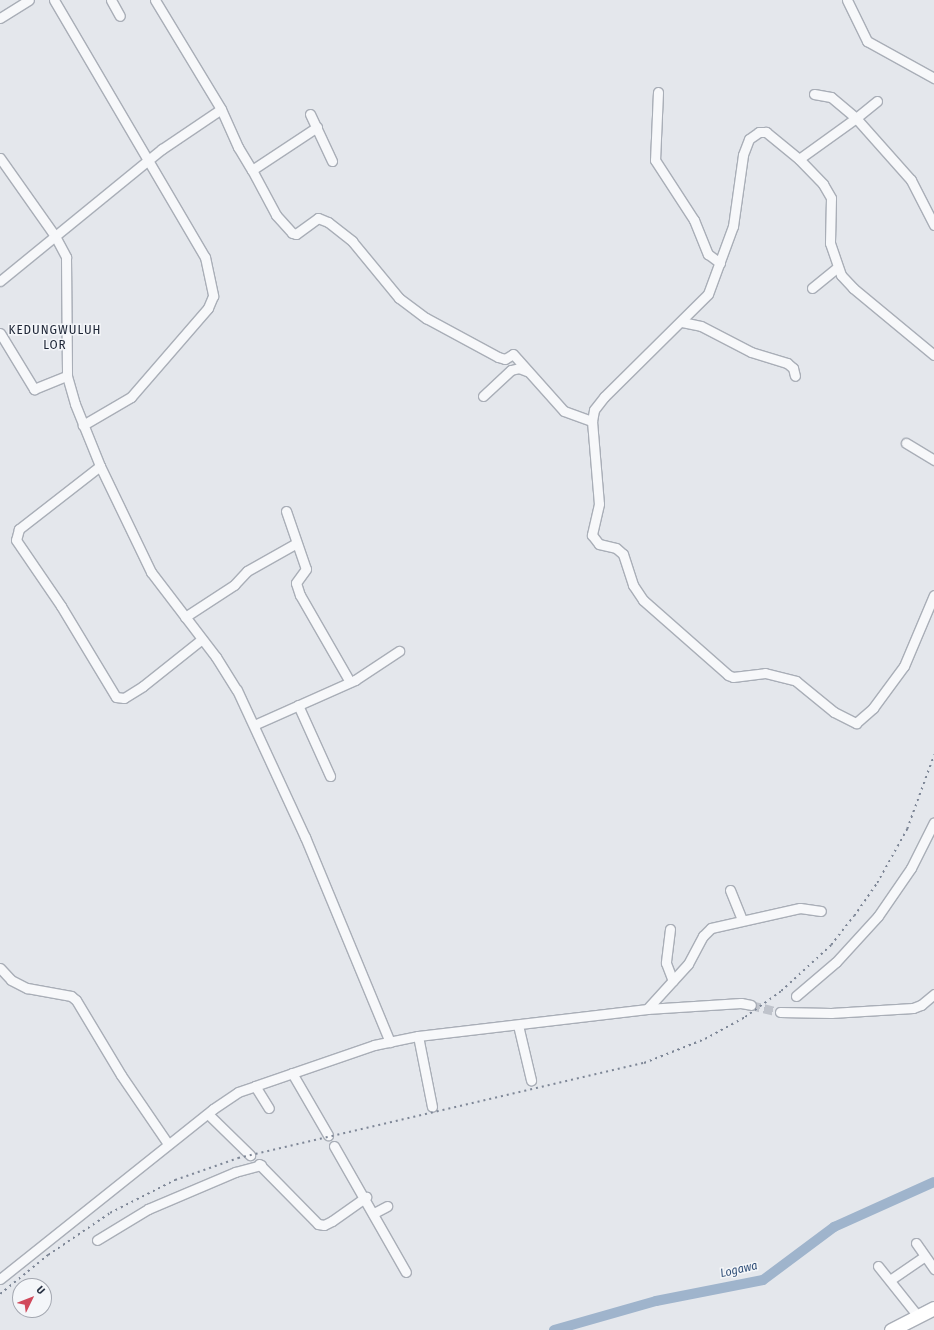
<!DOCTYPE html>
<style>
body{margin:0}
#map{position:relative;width:934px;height:1330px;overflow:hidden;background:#e4e7ec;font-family:"Fira Sans Condensed",sans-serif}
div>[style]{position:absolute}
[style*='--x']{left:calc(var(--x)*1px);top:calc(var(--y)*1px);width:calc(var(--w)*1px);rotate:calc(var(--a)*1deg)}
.river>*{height:10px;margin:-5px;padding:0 5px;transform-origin:5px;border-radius:5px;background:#9fb4cc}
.minor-tunnel>*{height:9px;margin-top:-4.5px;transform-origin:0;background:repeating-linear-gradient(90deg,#bfc3cb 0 9px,transparent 0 13.5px)}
.roads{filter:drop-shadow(1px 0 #a9aeb7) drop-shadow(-1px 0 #a9aeb7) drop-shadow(0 1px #a9aeb7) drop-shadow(0 -1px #a9aeb7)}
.minor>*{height:9px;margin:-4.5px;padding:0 4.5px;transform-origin:4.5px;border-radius:4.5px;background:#f7f8fa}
.highway>*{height:13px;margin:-6.5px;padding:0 6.5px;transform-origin:6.5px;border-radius:6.5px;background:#fff}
.rail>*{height:1.5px;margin-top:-0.75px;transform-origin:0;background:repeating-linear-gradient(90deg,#7d8696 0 2px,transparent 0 6px)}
span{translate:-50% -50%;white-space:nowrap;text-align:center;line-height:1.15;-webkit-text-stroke:3px #f4f6f9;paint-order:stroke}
.water-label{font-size:12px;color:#34527a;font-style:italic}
.quarter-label{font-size:13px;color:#1d2536;letter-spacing:1px}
.north{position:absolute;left:12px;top:1278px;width:40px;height:40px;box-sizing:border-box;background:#f4f6f9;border:1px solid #a4a8b1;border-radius:50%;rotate:47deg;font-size:11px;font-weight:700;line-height:16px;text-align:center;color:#2b3445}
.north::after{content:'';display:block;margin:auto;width:14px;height:18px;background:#d1495b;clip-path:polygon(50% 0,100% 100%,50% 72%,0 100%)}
</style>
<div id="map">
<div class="river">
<i style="--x:554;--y:1330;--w:106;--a:-15.9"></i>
<i style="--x:656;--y:1301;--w:109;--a:-11.1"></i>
<i style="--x:763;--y:1280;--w:89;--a:-36.7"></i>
<i style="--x:834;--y:1227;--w:110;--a:-24.2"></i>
</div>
<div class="minor-tunnel">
<i style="--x:751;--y:1005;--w:30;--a:14"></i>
</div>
<div class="roads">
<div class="minor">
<i style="--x:54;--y:0;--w:298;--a:59.6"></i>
<i style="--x:205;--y:257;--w:40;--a:78"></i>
<i style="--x:213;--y:296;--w:13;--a:113"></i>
<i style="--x:208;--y:308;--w:118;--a:130.9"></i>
<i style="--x:131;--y:397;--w:56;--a:149.7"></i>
<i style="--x:111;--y:0;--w:18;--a:61"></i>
<i style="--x:155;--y:0;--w:127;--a:58.8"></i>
<i style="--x:221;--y:109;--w:42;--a:65.9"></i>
<i style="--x:238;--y:147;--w:27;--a:59"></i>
<i style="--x:252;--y:170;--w:78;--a:-33.5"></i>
<i style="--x:847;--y:0;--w:46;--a:64"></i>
<i style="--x:867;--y:41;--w:77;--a:28.9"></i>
<i style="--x:0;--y:18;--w:34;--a:-32"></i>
<i style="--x:658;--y:92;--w:68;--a:92.5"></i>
<i style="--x:655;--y:160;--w:72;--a:57"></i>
<i style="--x:694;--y:220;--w:37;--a:68"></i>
<i style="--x:708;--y:254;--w:15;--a:37"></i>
<i style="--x:814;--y:94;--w:17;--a:10"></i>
<i style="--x:831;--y:97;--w:33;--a:40"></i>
<i style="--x:856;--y:118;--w:27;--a:-39"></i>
<i style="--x:310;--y:114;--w:52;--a:64.9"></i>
<i style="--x:0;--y:158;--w:95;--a:54.8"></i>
<i style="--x:55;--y:236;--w:24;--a:62"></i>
<i style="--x:66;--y:257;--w:119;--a:89.5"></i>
<i style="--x:67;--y:376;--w:29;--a:74"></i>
<i style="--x:75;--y:404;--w:67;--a:68"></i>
<i style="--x:100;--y:466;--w:118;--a:64.3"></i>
<i style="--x:151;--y:572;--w:107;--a:52.6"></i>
<i style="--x:216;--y:657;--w:39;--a:58"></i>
<i style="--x:237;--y:690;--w:162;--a:65.2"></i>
<i style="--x:305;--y:837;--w:222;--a:67.5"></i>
<i style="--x:799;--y:159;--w:35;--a:46"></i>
<i style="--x:823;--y:184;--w:16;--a:60"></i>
<i style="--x:831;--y:198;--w:45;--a:91.3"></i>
<i style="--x:830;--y:243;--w:34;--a:71"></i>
<i style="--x:841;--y:275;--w:18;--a:47"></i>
<i style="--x:853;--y:288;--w:105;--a:39.6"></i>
<i style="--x:252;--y:170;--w:51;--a:61.9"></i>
<i style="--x:276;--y:215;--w:24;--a:48"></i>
<i style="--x:292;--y:233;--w:4;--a:14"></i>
<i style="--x:296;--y:234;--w:27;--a:-36"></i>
<i style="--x:318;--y:218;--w:11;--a:22"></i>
<i style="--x:328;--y:222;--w:31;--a:38"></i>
<i style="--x:352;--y:241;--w:74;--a:50.5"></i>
<i style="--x:399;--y:298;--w:34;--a:37"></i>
<i style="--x:426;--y:318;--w:82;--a:28.4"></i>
<i style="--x:498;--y:357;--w:7;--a:16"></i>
<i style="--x:505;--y:359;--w:9;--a:-32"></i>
<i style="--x:513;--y:354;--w:76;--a:48.2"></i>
<i style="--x:564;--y:411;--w:30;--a:20"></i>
<i style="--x:934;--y:225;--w:51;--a:-117.1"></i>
<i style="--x:911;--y:180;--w:83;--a:-131.6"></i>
<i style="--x:856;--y:118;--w:70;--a:144.3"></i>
<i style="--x:799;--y:159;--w:43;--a:-140.7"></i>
<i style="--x:766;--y:132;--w:7;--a:180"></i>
<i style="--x:759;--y:132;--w:12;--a:145"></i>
<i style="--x:749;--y:139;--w:17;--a:111"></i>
<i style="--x:743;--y:155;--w:72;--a:98"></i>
<i style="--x:733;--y:226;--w:72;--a:110.2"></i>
<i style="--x:708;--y:294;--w:146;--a:135.3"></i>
<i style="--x:604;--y:397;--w:16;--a:128"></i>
<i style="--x:594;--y:410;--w:11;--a:100"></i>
<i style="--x:592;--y:421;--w:83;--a:85.2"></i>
<i style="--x:599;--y:504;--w:32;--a:103"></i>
<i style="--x:592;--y:535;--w:11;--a:52"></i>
<i style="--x:599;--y:544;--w:17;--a:13"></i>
<i style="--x:616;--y:548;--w:9;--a:41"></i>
<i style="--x:623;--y:554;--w:33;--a:72"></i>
<i style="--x:633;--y:585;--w:18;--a:56"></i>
<i style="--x:643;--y:600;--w:113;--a:41.4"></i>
<i style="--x:728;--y:675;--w:5;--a:22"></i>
<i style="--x:733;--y:677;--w:32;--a:-7"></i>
<i style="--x:765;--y:673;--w:32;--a:14"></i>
<i style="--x:796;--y:681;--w:49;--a:39.2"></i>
<i style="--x:834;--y:712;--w:25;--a:27"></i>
<i style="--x:856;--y:723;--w:23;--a:-41"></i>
<i style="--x:873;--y:708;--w:52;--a:-53.6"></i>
<i style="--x:904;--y:666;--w:77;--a:-67.1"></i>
<i style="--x:0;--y:281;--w:209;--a:-39.2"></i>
<i style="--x:162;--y:149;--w:71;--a:-34.1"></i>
<i style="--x:812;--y:288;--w:32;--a:-39"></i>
<i style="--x:682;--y:322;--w:19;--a:12"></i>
<i style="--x:701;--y:326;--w:56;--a:27.5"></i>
<i style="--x:751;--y:352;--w:38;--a:17"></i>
<i style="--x:787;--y:363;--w:8;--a:40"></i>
<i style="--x:793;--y:368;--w:8;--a:76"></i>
<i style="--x:0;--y:333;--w:66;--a:58.7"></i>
<i style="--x:34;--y:389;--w:35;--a:-22"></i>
<i style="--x:483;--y:396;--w:38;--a:-43"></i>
<i style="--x:511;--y:370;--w:8;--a:-14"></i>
<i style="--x:519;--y:368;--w:9;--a:21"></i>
<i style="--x:906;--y:443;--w:33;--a:31"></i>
<i style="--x:100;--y:466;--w:103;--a:142.1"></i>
<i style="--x:19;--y:529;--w:11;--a:105"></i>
<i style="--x:16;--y:540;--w:80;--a:55.7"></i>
<i style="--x:61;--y:606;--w:106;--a:58.9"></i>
<i style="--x:116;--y:697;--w:8;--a:7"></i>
<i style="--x:124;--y:698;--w:22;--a:-32"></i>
<i style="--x:143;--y:686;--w:75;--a:-38.5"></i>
<i style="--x:286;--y:511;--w:61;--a:71"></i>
<i style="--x:306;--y:569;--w:17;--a:126"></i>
<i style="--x:296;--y:583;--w:13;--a:72"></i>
<i style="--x:300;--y:595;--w:100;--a:60.1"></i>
<i style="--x:185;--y:617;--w:59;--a:-33.1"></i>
<i style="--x:234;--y:585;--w:19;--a:-47"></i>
<i style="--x:247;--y:571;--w:55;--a:-29.4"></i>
<i style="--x:298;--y:705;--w:78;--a:65.7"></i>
<i style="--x:254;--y:725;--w:111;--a:-24"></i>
<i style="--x:355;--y:680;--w:53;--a:-33.4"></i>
<i style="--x:730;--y:890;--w:32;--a:68"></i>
<i style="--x:670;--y:929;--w:34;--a:97"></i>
<i style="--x:666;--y:963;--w:19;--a:69"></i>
<i style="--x:0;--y:968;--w:16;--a:47"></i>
<i style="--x:11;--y:980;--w:18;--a:27"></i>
<i style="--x:27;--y:988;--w:45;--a:10.3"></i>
<i style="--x:71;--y:996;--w:6;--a:39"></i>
<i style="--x:76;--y:1000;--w:87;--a:59"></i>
<i style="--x:121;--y:1075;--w:83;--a:55.7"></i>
<i style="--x:796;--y:996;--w:52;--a:-40.4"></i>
<i style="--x:836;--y:962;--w:62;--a:-47.6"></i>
<i style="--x:878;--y:916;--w:58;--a:-55.5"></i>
<i style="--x:911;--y:868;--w:51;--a:-63.4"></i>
<i style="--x:647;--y:1009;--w:61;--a:-47.7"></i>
<i style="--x:688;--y:964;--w:32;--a:-62"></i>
<i style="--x:703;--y:936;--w:11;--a:-45"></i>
<i style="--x:711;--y:928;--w:91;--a:-12.7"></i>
<i style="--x:800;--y:908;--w:21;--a:8"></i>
<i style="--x:780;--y:1012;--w:51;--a:1.1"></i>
<i style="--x:831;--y:1013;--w:82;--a:-3.5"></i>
<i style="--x:913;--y:1008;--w:9;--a:-21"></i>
<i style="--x:921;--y:1005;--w:17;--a:-40"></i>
<i style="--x:518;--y:1025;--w:57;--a:76.7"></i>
<i style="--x:418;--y:1036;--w:72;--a:78.8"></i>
<i style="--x:292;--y:1073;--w:72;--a:59.9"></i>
<i style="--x:255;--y:1086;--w:26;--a:58"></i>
<i style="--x:208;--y:1114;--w:59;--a:44.3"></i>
<i style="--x:334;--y:1146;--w:145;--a:60.3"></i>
<i style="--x:259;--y:1164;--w:84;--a:45.5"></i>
<i style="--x:318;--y:1224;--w:6;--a:9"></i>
<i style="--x:324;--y:1225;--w:9;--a:-27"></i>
<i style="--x:332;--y:1221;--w:42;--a:-35.2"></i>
<i style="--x:374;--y:1213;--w:15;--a:-28"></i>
<i style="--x:97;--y:1240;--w:60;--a:-31.3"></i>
<i style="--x:148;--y:1209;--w:95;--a:-23"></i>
<i style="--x:235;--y:1172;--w:27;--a:-15"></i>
<i style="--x:916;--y:1243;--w:32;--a:55"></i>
<i style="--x:878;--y:1266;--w:63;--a:51.5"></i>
<i style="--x:0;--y:1279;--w:273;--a:-38.6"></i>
<i style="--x:213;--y:1109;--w:30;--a:-34"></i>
<i style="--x:238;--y:1092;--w:18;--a:-19"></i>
<i style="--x:255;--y:1086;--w:126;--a:-19"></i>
<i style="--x:374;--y:1045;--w:45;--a:-11.6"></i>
<i style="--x:418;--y:1036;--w:231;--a:-6.7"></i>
<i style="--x:647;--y:1009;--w:94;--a:-3.7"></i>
<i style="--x:741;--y:1003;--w:10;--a:11"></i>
<i style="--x:890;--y:1280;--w:42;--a:-34.4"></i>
</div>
<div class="highway">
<i style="--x:891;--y:1330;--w:48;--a:-27.1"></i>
</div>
</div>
<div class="rail">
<i style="--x:0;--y:1294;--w:62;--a:-39.1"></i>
<i style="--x:48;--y:1255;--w:75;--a:-34.1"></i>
<i style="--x:110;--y:1213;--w:73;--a:-26.9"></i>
<i style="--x:175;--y:1180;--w:67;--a:-19.2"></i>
<i style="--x:238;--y:1158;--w:417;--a:-13.2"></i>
<i style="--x:644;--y:1063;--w:66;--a:-21.5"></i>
<i style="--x:705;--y:1039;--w:46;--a:-28.8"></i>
<i style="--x:745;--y:1017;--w:44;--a:-35.8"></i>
<i style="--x:781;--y:991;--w:68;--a:-42.6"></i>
<i style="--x:831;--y:945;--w:37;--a:-52"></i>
<i style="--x:854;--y:916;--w:40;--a:-55.1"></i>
<i style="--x:877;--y:883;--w:62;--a:-60.9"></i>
<i style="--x:907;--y:829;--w:79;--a:-70"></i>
</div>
<div class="water-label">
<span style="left:739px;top:1270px;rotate:-13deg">Logawa</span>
</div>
<div class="quarter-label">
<span style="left:55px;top:338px">KEDUNGWULUH<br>LOR</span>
</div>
<div class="north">U</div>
</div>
